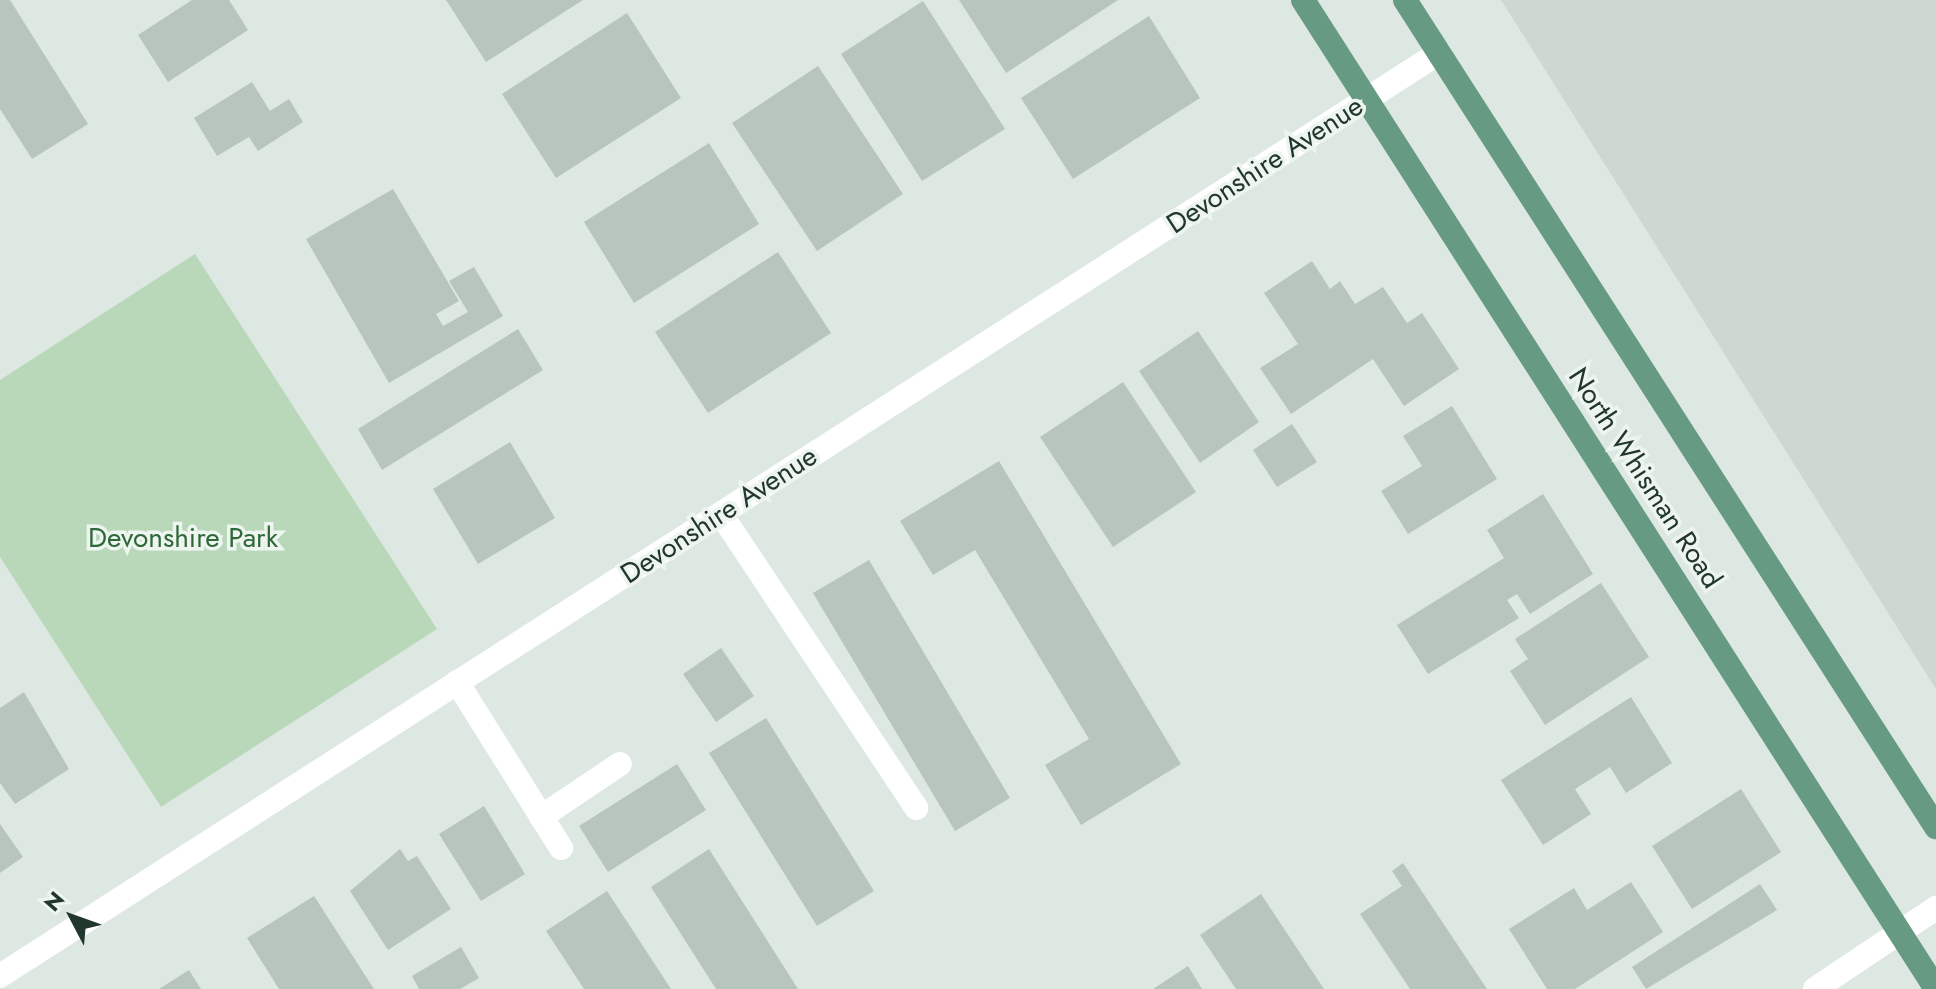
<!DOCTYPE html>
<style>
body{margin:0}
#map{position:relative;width:1936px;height:989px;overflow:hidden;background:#dee8e2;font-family:Jost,sans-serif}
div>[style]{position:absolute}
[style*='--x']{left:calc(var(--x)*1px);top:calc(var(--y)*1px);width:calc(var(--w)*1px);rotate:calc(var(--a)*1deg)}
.built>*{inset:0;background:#cdd8d0}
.green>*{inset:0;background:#b9d8ba}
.building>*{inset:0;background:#b7c5bd}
.minor>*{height:24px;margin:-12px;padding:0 12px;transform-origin:12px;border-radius:12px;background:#fff}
.major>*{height:24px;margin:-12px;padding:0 12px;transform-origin:12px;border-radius:12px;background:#679a82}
span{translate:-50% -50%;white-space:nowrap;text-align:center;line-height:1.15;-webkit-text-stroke:7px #eef5f0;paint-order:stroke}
.street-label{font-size:28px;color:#21362c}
.park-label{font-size:28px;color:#2f6939}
.north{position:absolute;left:32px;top:877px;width:80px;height:80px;-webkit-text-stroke:6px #eef5f0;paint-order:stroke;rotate:311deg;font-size:22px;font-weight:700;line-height:32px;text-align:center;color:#21362c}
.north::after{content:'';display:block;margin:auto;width:28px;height:36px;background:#21362c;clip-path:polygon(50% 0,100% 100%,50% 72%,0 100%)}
</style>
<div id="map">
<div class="built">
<i style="clip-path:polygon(1501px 0,1936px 0,1936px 689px)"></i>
</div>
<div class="green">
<i style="clip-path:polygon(195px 254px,437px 629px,161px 807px,0 557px,0 380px)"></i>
</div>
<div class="building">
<i style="clip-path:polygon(0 0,10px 0,88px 124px,32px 159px,0 109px)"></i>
<i style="clip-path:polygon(192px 0,229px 0,248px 30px,168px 82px,138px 35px)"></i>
<i style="clip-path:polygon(446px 0,583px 0,486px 62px)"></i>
<i style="clip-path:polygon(959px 0,1118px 0,1006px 73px)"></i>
<i style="clip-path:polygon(923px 1px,1005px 129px,922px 181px,841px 54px)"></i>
<i style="clip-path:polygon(627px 13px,681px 98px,556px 178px,502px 94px)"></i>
<i style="clip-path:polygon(1149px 16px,1200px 98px,1073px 179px,1021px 98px)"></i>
<i style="clip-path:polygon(818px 66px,903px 194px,817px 251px,732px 123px)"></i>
<i style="clip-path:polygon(252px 82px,270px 111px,289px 99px,303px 122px,258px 151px,249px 137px,217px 156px,194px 118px)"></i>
<i style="clip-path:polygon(709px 143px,759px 224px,634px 303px,584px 222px)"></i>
<i style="clip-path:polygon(393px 189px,459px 301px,436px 314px,443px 326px,468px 312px,449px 281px,474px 267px,503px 316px,389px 383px,306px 239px)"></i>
<i style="clip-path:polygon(778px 252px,831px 333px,708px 413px,655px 332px)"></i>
<i style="clip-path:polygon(1312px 261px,1330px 289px,1340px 281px,1355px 304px,1383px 287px,1407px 323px,1422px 313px,1459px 369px,1404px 406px,1373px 359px,1291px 414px,1260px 368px,1298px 344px,1264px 293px)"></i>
<i style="clip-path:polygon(518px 329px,543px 370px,382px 470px,358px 429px)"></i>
<i style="clip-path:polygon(1198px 331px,1259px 422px,1200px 463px,1139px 371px)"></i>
<i style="clip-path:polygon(1123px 382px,1196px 492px,1113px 547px,1040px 437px)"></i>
<i style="clip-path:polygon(1452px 406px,1497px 479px,1408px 534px,1381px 491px,1422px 466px,1403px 436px)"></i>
<i style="clip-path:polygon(1292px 424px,1317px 462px,1277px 487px,1253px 450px)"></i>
<i style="clip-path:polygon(510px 442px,555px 518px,478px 564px,433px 489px)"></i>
<i style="clip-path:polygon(999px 461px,1181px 764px,1081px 825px,1045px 765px,1089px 739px,975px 550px,933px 575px,900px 521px)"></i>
<i style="clip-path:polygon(1543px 494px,1593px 574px,1530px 614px,1517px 594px,1507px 600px,1519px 618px,1428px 674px,1397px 625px,1504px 558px,1487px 530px)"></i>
<i style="clip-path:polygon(869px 560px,1010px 798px,955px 831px,813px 593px)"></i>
<i style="clip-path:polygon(1601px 583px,1649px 657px,1545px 725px,1510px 671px,1528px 659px,1515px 639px)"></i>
<i style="clip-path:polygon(721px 648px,754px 696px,716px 722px,683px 674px)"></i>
<i style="clip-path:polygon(24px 692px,69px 769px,15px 804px,0 783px,0 708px)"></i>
<i style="clip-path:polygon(1631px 697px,1672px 763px,1626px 793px,1610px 767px,1575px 789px,1591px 814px,1543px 845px,1501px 780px)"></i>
<i style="clip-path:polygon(766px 718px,874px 891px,817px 926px,709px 753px)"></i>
<i style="clip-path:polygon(677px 764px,706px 810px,608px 872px,579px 826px)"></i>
<i style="clip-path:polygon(1741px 789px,1781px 852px,1692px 909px,1652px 846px)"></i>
<i style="clip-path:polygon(484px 806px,525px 874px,481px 901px,439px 834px)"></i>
<i style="clip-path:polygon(0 824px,23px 857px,0 873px)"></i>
<i style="clip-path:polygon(400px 849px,408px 861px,417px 856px,451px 909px,388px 950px,350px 891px)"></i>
<i style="clip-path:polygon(709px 849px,798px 989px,716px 989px,651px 887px)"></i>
<i style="clip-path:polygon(1403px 863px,1487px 989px,1410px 989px,1360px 914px,1402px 886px,1392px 871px)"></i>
<i style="clip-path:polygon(1631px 882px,1663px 932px,1575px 989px,1547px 989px,1509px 929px,1574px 888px,1587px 910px)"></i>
<i style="clip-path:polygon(1760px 884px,1777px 910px,1646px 989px,1632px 967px)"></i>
<i style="clip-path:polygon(607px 891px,671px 989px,584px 989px,546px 931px)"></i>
<i style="clip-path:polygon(1261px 894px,1324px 989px,1236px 989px,1200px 935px)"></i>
<i style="clip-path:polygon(314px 896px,374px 989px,279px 989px,247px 938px)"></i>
<i style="clip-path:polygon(461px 947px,479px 978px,460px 989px,419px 989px,412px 976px)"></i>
<i style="clip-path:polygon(1188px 966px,1202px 989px,1153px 989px)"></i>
<i style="clip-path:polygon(189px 970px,201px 989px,159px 989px)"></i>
</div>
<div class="minor">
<i style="--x:721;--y:514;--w:353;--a:56.4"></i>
<i style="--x:457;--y:682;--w:196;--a:57.9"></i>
<i style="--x:541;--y:817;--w:95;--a:-33.9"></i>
<i style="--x:0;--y:976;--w:1710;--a:-32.68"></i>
<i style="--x:1815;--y:989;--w:146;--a:-33.8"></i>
</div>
<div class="major">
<i style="--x:1303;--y:0;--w:1174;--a:57.38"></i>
<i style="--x:1405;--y:0;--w:983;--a:57.3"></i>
</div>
<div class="street-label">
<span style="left:1265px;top:165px;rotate:-33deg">Devonshire Avenue</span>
<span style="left:1645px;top:478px;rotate:57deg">North Whisman Road</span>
<span style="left:719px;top:515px;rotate:-33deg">Devonshire Avenue</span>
</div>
<div class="park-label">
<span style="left:183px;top:538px">Devonshire Park</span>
</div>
<div class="north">N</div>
</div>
